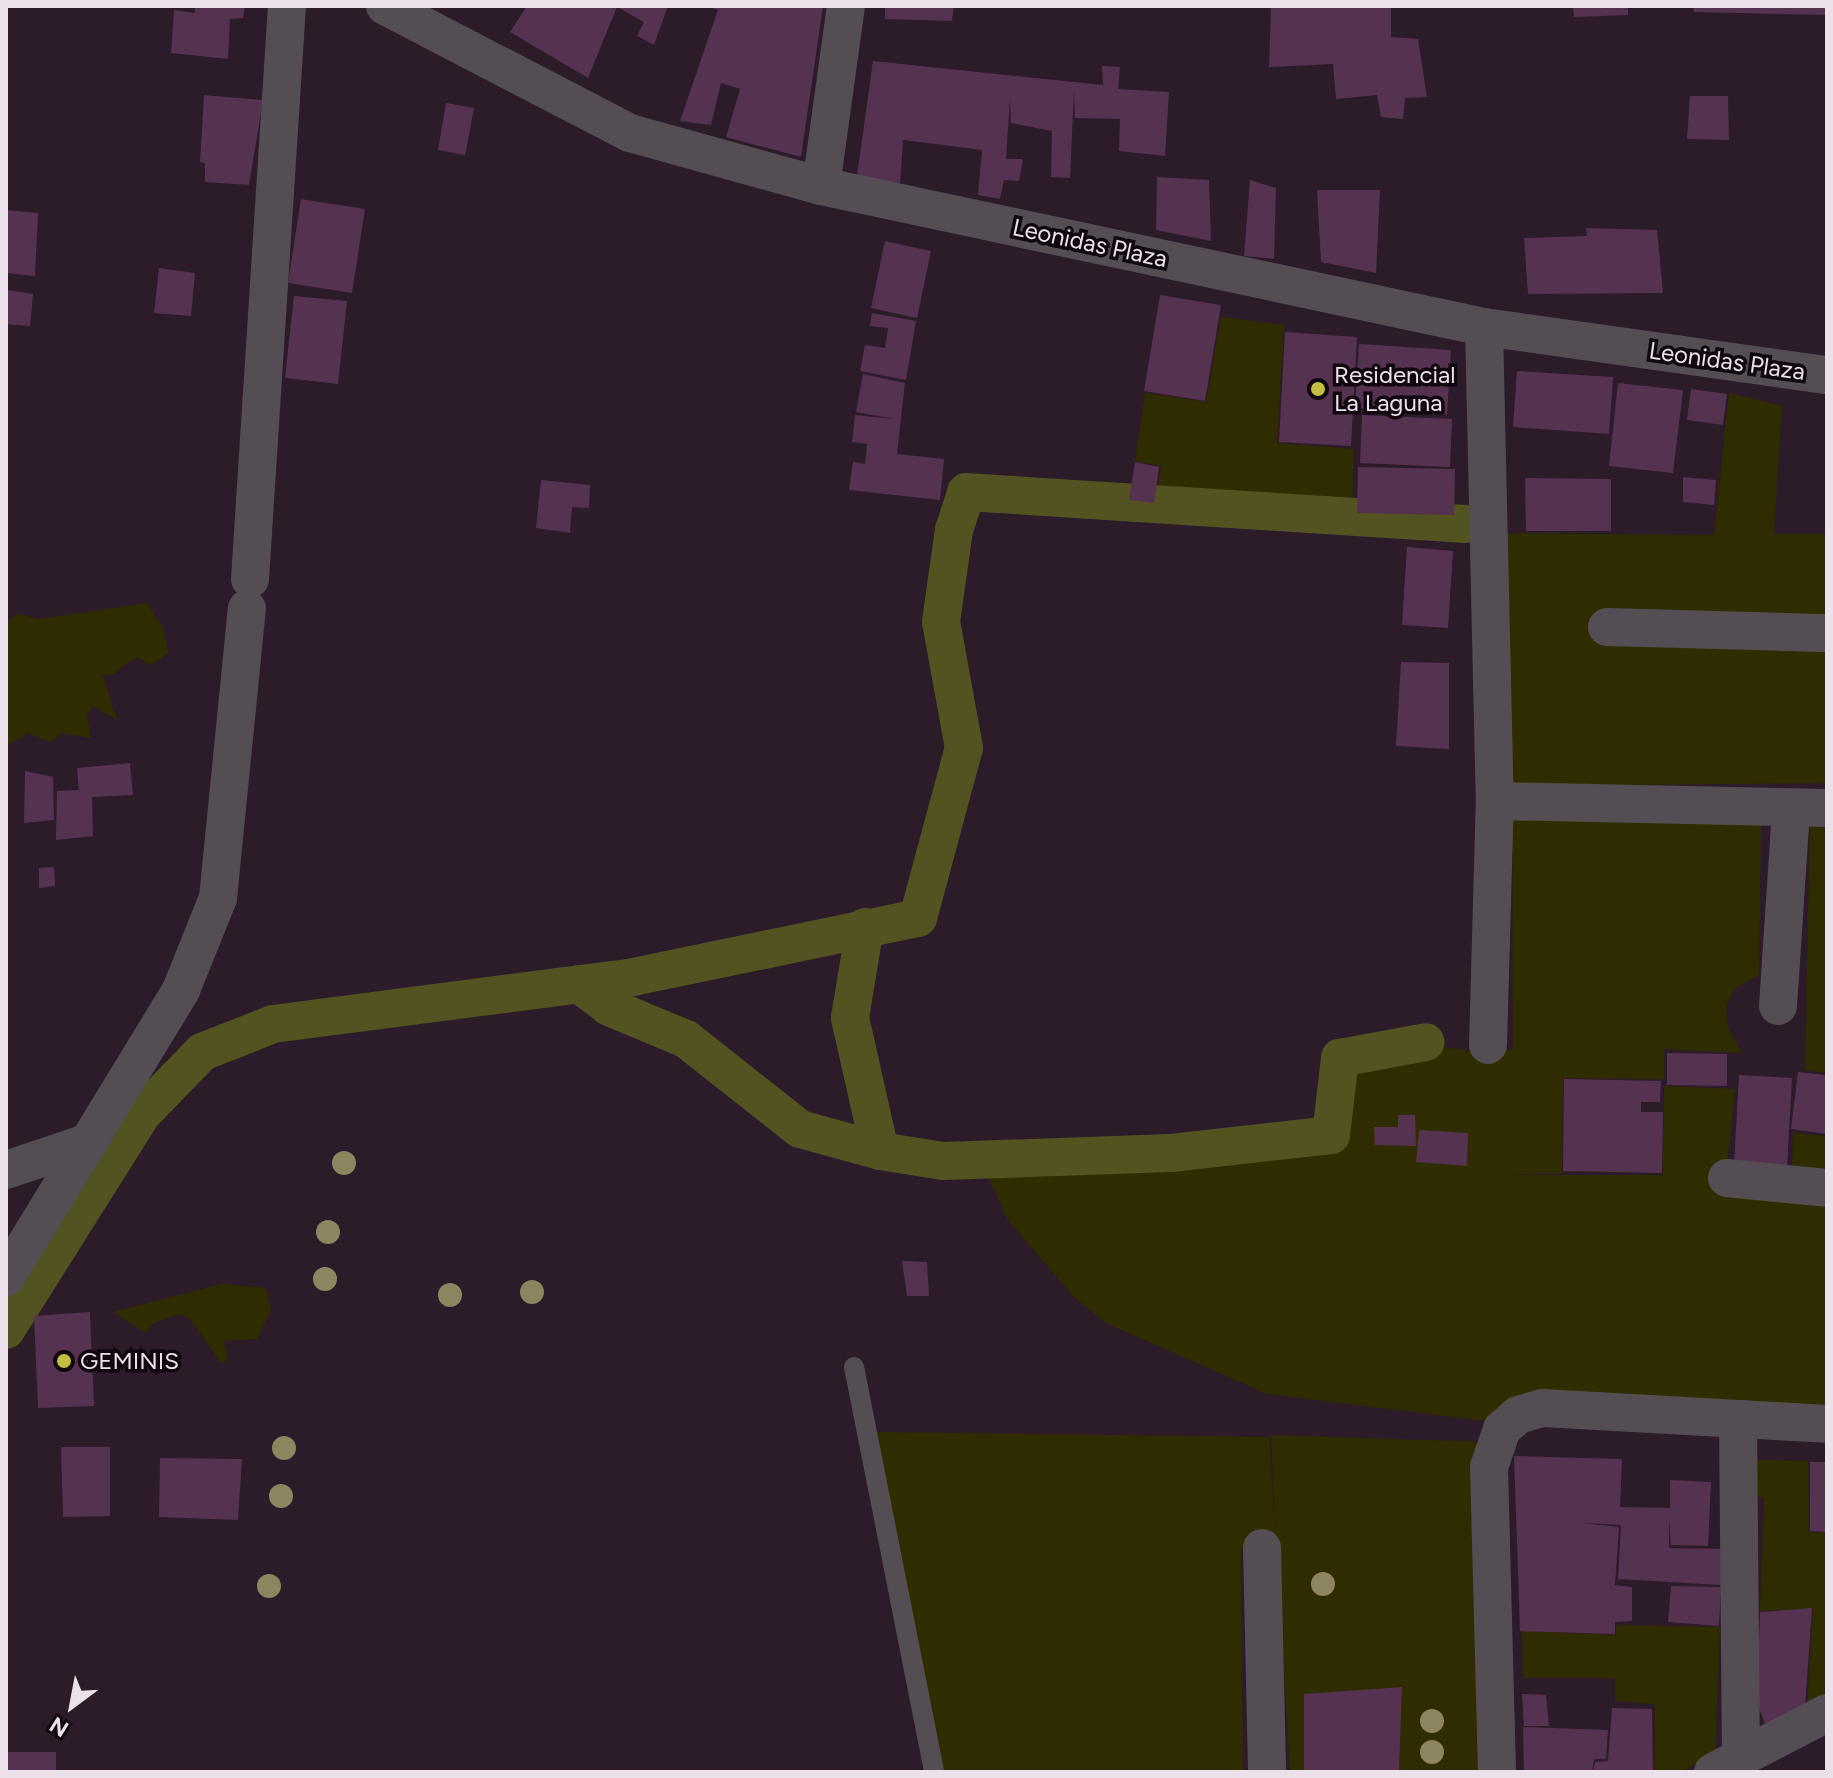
<!DOCTYPE html>
<style>
body{margin:0}
#map{position:relative;width:1833px;height:1778px;overflow:hidden;background:#2c1b29;font-family:Figtree,sans-serif}
div>[style]{position:absolute}
[style*='--x']{left:calc(var(--x)*1px);top:calc(var(--y)*1px);width:calc(var(--w)*1px);rotate:calc(var(--a)*1deg)}
.green>*{inset:0;background:#2f2d00}
.canal>*{height:38px;margin:-19px;padding:0 19px;transform-origin:19px;border-radius:19px;background:#535221}
.building>*{inset:0;background:#563251}
.service>*{height:20px;margin:-10px;padding:0 10px;transform-origin:10px;border-radius:10px;background:#554d54}
.minor>*{height:38px;margin:-19px;padding:0 19px;transform-origin:19px;border-radius:19px;background:#554d54}
.trees>*{width:24px;height:24px;margin:-12px;border-radius:50%;background:#8d8560}
.dots>*{width:22px;height:22px;translate:-50% -50%;box-sizing:border-box;border:4px solid #10080e;border-radius:50%}
span{translate:-50% -50%;white-space:nowrap;text-align:center;line-height:1.15;-webkit-text-stroke:7px #10080e;paint-order:stroke}
.street-label{font-size:24px;color:#ece0ea}
.poi-label{font-size:24px;color:#ece0ea}
.left{translate:0 -50%;text-align:left}
.frame{position:absolute;inset:0;border:8px solid #ece0ea;pointer-events:none}
.north{position:absolute;left:32px;top:1666px;width:80px;height:80px;-webkit-text-stroke:6px #10080e;paint-order:stroke;rotate:212deg;font-size:22px;font-weight:700;line-height:32px;text-align:center;color:#ece0ea}
.north::after{content:'';display:block;margin:auto;width:28px;height:36px;background:#ece0ea;clip-path:polygon(50% 0,100% 100%,50% 72%,0 100%)}
</style>
<div id="map">
<div class="green">
<i style="clip-path:polygon(1221px 317px,1284px 325px,1277px 443px,1354px 449px,1352px 514px,1156px 503px,1161px 466px,1135px 461px,1145px 393px,1206px 402px)"></i>
<i style="clip-path:polygon(1729px 393px,1782px 406px,1774px 534px,1827px 534px,1827px 783px,1501px 786px,1499px 533px,1714px 535px)"></i>
<i style="clip-path:polygon(147px 603px,163px 628px,168px 653px,151px 665px,136px 657px,110px 676px,102px 673px,117px 720px,93px 706px,87px 714px,91px 738px,61px 733px,50px 742px,28px 733px,6px 746px,6px 622px,18px 614px,39px 619px)"></i>
<i style="clip-path:polygon(1513px 812px,1761px 822px,1759px 975px,1735px 988px,1726px 1007px,1728px 1028px,1742px 1053px,1664px 1049px,1664px 1079px,1563px 1078px,1562px 1173px,1505px 1175px,1663px 1175px,1664px 1086px,1735px 1089px,1725px 1185px,1827px 1198px,1827px 1419px,1502px 1423px,1267px 1394px,1106px 1323px,1074px 1297px,1007px 1219px,984px 1167px,987px 1162px,1170px 1157px,1332px 1136px,1341px 1058px,1428px 1045px,1477px 1052px,1513px 1050px)"></i>
<i style="clip-path:polygon(1810px 822px,1827px 823px,1827px 1073px,1805px 1070px)"></i>
<i style="clip-path:polygon(1793px 1133px,1827px 1136px,1827px 1173px,1792px 1173px)"></i>
<i style="clip-path:polygon(222px 1284px,266px 1288px,271px 1310px,257px 1339px,224px 1341px,228px 1358px,222px 1364px,190px 1319px,179px 1314px,152px 1324px,146px 1333px,113px 1312px)"></i>
<i style="clip-path:polygon(872px 1432px,1269px 1437px,1276px 1538px,1271px 1435px,1488px 1442px,1480px 1772px,1399px 1772px,1402px 1687px,1304px 1695px,1304px 1772px,1290px 1772px,1277px 1546px,1241px 1548px,1243px 1772px,939px 1772px)"></i>
<i style="clip-path:polygon(1756px 1460px,1808px 1461px,1809px 1532px,1827px 1533px,1827px 1695px,1807px 1707px,1813px 1609px,1760px 1611px,1764px 1498px,1755px 1495px)"></i>
<i style="clip-path:polygon(1616px 1625px,1720px 1627px,1715px 1753px,1681px 1772px,1655px 1772px,1655px 1704px,1615px 1701px,1615px 1678px,1523px 1678px,1522px 1631px,1616px 1635px)"></i>
</div>
<div class="canal">
<i style="--x:865;--y:927;--w:92;--a:99.4"></i>
<i style="--x:850;--y:1018;--w:136;--a:77.3"></i>
<i style="--x:880;--y:1151;--w:64;--a:9"></i>
<i style="--x:943;--y:1161;--w:228;--a:-2"></i>
<i style="--x:1171;--y:1153;--w:161;--a:-6.4"></i>
<i style="--x:1331;--y:1135;--w:78;--a:-83.3"></i>
<i style="--x:1340;--y:1058;--w:87;--a:-10.5"></i>
<i style="--x:579;--y:984;--w:38;--a:37"></i>
<i style="--x:609;--y:1007;--w:83;--a:22.6"></i>
<i style="--x:686;--y:1039;--w:145;--a:38.3"></i>
<i style="--x:800;--y:1129;--w:83;--a:15.4"></i>
<i style="--x:6;--y:1330;--w:255;--a:-57.8"></i>
<i style="--x:142;--y:1114;--w:86;--a:-45.9"></i>
<i style="--x:202;--y:1052;--w:76;--a:-21.5"></i>
<i style="--x:273;--y:1024;--w:363;--a:-7.4"></i>
<i style="--x:633;--y:977;--w:291;--a:-11.7"></i>
<i style="--x:918;--y:918;--w:176;--a:-74.9"></i>
<i style="--x:964;--y:748;--w:128;--a:-100.3"></i>
<i style="--x:941;--y:622;--w:93;--a:-82"></i>
<i style="--x:954;--y:530;--w:40;--a:-72"></i>
<i style="--x:966;--y:492;--w:500;--a:3.67"></i>
</div>
<div class="building">
<i style="clip-path:polygon(195px 6px,245px 6px,243px 18px,230px 19px,228px 59px,171px 53px,174px 10px,195px 13px)"></i>
<i style="clip-path:polygon(527px 6px,668px 6px,654px 45px,637px 36px,644px 22px,617px 7px,588px 78px,510px 32px)"></i>
<i style="clip-path:polygon(706px 6px,823px 6px,801px 157px,726px 137px,740px 89px,721px 83px,711px 125px,680px 121px,718px 10px)"></i>
<i style="clip-path:polygon(885px 6px,954px 6px,952px 21px,885px 19px)"></i>
<i style="clip-path:polygon(1271px 6px,1391px 6px,1391px 37px,1418px 39px,1427px 97px,1405px 98px,1403px 119px,1381px 117px,1377px 95px,1336px 99px,1333px 64px,1269px 67px)"></i>
<i style="clip-path:polygon(1573px 6px,1628px 6px,1628px 15px,1574px 17px)"></i>
<i style="clip-path:polygon(1693px 6px,1827px 6px,1827px 15px,1694px 12px)"></i>
<i style="clip-path:polygon(873px 61px,1103px 85px,1102px 66px,1120px 67px,1118px 89px,1169px 92px,1165px 156px,1119px 151px,1120px 119px,1075px 118px,1074px 90px,1070px 178px,1051px 177px,1052px 131px,1011px 123px,1010px 99px,1006px 159px,1023px 159px,1019px 181px,1004px 180px,1000px 199px,978px 195px,982px 150px,903px 140px,900px 184px,857px 176px)"></i>
<i style="clip-path:polygon(204px 95px,263px 100px,249px 185px,205px 182px,205px 163px,200px 162px)"></i>
<i style="clip-path:polygon(1690px 96px,1728px 96px,1729px 140px,1687px 139px)"></i>
<i style="clip-path:polygon(446px 103px,474px 108px,465px 155px,438px 150px)"></i>
<i style="clip-path:polygon(1157px 177px,1209px 180px,1211px 241px,1156px 230px)"></i>
<i style="clip-path:polygon(1250px 180px,1276px 188px,1274px 259px,1244px 256px)"></i>
<i style="clip-path:polygon(1317px 190px,1380px 190px,1376px 273px,1321px 262px)"></i>
<i style="clip-path:polygon(301px 199px,365px 209px,352px 293px,288px 283px)"></i>
<i style="clip-path:polygon(6px 210px,38px 213px,35px 276px,6px 273px)"></i>
<i style="clip-path:polygon(1586px 228px,1657px 230px,1663px 293px,1528px 294px,1524px 238px,1587px 236px)"></i>
<i style="clip-path:polygon(885px 241px,931px 251px,917px 318px,871px 308px)"></i>
<i style="clip-path:polygon(159px 268px,195px 273px,191px 316px,154px 313px)"></i>
<i style="clip-path:polygon(6px 290px,33px 294px,30px 326px,6px 324px)"></i>
<i style="clip-path:polygon(1160px 295px,1221px 305px,1205px 401px,1144px 391px)"></i>
<i style="clip-path:polygon(294px 296px,347px 301px,338px 384px,285px 378px)"></i>
<i style="clip-path:polygon(872px 313px,916px 321px,906px 380px,860px 371px,865px 345px,885px 348px,888px 328px,870px 326px)"></i>
<i style="clip-path:polygon(1285px 332px,1357px 337px,1351px 446px,1279px 442px)"></i>
<i style="clip-path:polygon(1359px 344px,1451px 350px,1447px 415px,1355px 408px)"></i>
<i style="clip-path:polygon(1517px 371px,1613px 377px,1609px 434px,1513px 427px)"></i>
<i style="clip-path:polygon(863px 374px,905px 383px,897px 454px,944px 459px,940px 500px,849px 490px,853px 462px,865px 464px,867px 444px,852px 442px,855px 415px,894px 419px,856px 412px)"></i>
<i style="clip-path:polygon(1618px 383px,1683px 390px,1673px 473px,1609px 466px)"></i>
<i style="clip-path:polygon(1691px 389px,1727px 394px,1723px 425px,1687px 420px)"></i>
<i style="clip-path:polygon(1362px 415px,1452px 419px,1450px 467px,1360px 463px)"></i>
<i style="clip-path:polygon(1135px 462px,1159px 467px,1154px 503px,1129px 500px)"></i>
<i style="clip-path:polygon(1358px 467px,1455px 469px,1454px 515px,1357px 513px)"></i>
<i style="clip-path:polygon(1683px 477px,1716px 480px,1714px 505px,1683px 502px)"></i>
<i style="clip-path:polygon(1525px 478px,1611px 479px,1611px 531px,1526px 531px)"></i>
<i style="clip-path:polygon(541px 480px,590px 485px,589px 508px,572px 507px,570px 533px,536px 528px)"></i>
<i style="clip-path:polygon(1407px 547px,1453px 551px,1448px 628px,1402px 625px)"></i>
<i style="clip-path:polygon(1401px 662px,1449px 663px,1449px 749px,1396px 746px)"></i>
<i style="clip-path:polygon(130px 763px,133px 795px,92px 797px,93px 836px,56px 840px,57px 791px,79px 790px,77px 768px)"></i>
<i style="clip-path:polygon(25px 771px,53px 777px,54px 820px,24px 823px)"></i>
<i style="clip-path:polygon(54px 867px,55px 886px,39px 888px,39px 868px)"></i>
<i style="clip-path:polygon(1667px 1053px,1727px 1054px,1727px 1086px,1667px 1085px)"></i>
<i style="clip-path:polygon(1798px 1072px,1827px 1075px,1827px 1134px,1791px 1129px)"></i>
<i style="clip-path:polygon(1739px 1075px,1792px 1078px,1787px 1167px,1734px 1164px)"></i>
<i style="clip-path:polygon(1564px 1079px,1661px 1081px,1660px 1102px,1641px 1102px,1641px 1112px,1663px 1112px,1662px 1173px,1563px 1171px)"></i>
<i style="clip-path:polygon(1398px 1115px,1415px 1115px,1416px 1146px,1375px 1145px,1374px 1127px,1398px 1127px)"></i>
<i style="clip-path:polygon(1419px 1130px,1468px 1133px,1467px 1166px,1416px 1162px)"></i>
<i style="clip-path:polygon(902px 1261px,927px 1262px,929px 1296px,907px 1296px)"></i>
<i style="clip-path:polygon(90px 1312px,94px 1406px,38px 1408px,34px 1316px)"></i>
<i style="clip-path:polygon(61px 1447px,110px 1447px,110px 1516px,63px 1517px)"></i>
<i style="clip-path:polygon(1514px 1456px,1622px 1459px,1620px 1507px,1670px 1508px,1670px 1480px,1711px 1482px,1708px 1546px,1671px 1545px,1669px 1519px,1669px 1548px,1724px 1549px,1721px 1585px,1618px 1579px,1621px 1525px,1582px 1523px,1619px 1527px,1615px 1585px,1632px 1587px,1632px 1621px,1615px 1622px,1615px 1634px,1520px 1631px)"></i>
<i style="clip-path:polygon(160px 1458px,242px 1459px,238px 1520px,159px 1517px)"></i>
<i style="clip-path:polygon(1810px 1462px,1827px 1462px,1827px 1532px,1810px 1531px)"></i>
<i style="clip-path:polygon(1671px 1586px,1721px 1587px,1719px 1626px,1668px 1622px)"></i>
<i style="clip-path:polygon(1812px 1608px,1805px 1707px,1767px 1729px,1757px 1703px,1760px 1612px)"></i>
<i style="clip-path:polygon(1402px 1687px,1399px 1772px,1304px 1772px,1304px 1694px)"></i>
<i style="clip-path:polygon(1522px 1694px,1546px 1695px,1549px 1726px,1524px 1726px)"></i>
<i style="clip-path:polygon(1612px 1708px,1652px 1709px,1653px 1772px,1593px 1772px,1595px 1762px,1608px 1761px)"></i>
<i style="clip-path:polygon(1523px 1727px,1608px 1730px,1606px 1759px,1594px 1759px,1592px 1772px,1524px 1772px)"></i>
<i style="clip-path:polygon(6px 1752px,56px 1752px,56px 1772px,6px 1772px)"></i>
</div>
<div class="service">
<i style="--x:854;--y:1367;--w:413;--a:78.8"></i>
</div>
<div class="minor">
<i style="--x:385;--y:6;--w:276;--a:27.4"></i>
<i style="--x:630;--y:133;--w:198;--a:15.5"></i>
<i style="--x:821;--y:186;--w:678;--a:12.01"></i>
<i style="--x:1484;--y:327;--w:346;--a:8"></i>
<i style="--x:821;--y:186;--w:182;--a:-82.1"></i>
<i style="--x:1484;--y:327;--w:474;--a:88.7"></i>
<i style="--x:250;--y:579;--w:574;--a:-86.31"></i>
<i style="--x:1607;--y:627;--w:220;--a:1.6"></i>
<i style="--x:1778;--y:1006;--w:198;--a:-86.2"></i>
<i style="--x:1488;--y:1045;--w:244;--a:-88.4"></i>
<i style="--x:1495;--y:801;--w:332;--a:1.2"></i>
<i style="--x:6;--y:1170;--w:88;--a:-18.6"></i>
<i style="--x:1727;--y:1178;--w:100;--a:5.7"></i>
<i style="--x:6;--y:1277;--w:336;--a:-58.6"></i>
<i style="--x:181;--y:990;--w:99;--a:-68.1"></i>
<i style="--x:218;--y:898;--w:291;--a:-84.3"></i>
<i style="--x:1738;--y:1419;--w:338;--a:89.5"></i>
<i style="--x:1262;--y:1548;--w:224;--a:88.7"></i>
<i style="--x:1497;--y:1772;--w:305;--a:-91.5"></i>
<i style="--x:1489;--y:1467;--w:40;--a:-71.1"></i>
<i style="--x:1502;--y:1429;--w:21;--a:-41"></i>
<i style="--x:1518;--y:1415;--w:26;--a:-16"></i>
<i style="--x:1543;--y:1408;--w:284;--a:3.2"></i>
<i style="--x:1713;--y:1772;--w:128;--a:-27.4"></i>
</div>
<div class="trees">
<i style="left:344px;top:1163px"></i>
<i style="left:328px;top:1232px"></i>
<i style="left:325px;top:1279px"></i>
<i style="left:532px;top:1292px"></i>
<i style="left:450px;top:1295px"></i>
<i style="left:284px;top:1448px"></i>
<i style="left:281px;top:1496px"></i>
<i style="left:1323px;top:1584px"></i>
<i style="left:269px;top:1586px"></i>
<i style="left:1432px;top:1721px"></i>
<i style="left:1432px;top:1752px"></i>
</div>
<div class="dots">
<i style="left:1318px;top:389px;background:#c1be40"></i>
<i style="left:64px;top:1361px;background:#c1be40"></i>
</div>
<div class="street-label">
<span style="left:1090px;top:243px;rotate:12deg">Leonidas Plaza</span>
<span style="left:1727px;top:361px;rotate:8deg">Leonidas Plaza</span>
</div>
<div class="poi-label">
<span class="left" style="left:1334px;top:389px">Residencial<br>La Laguna</span>
<span class="left" style="left:80px;top:1361px">GEMINIS</span>
</div>
<div class="frame"></div>
<div class="north">N</div>
</div>
